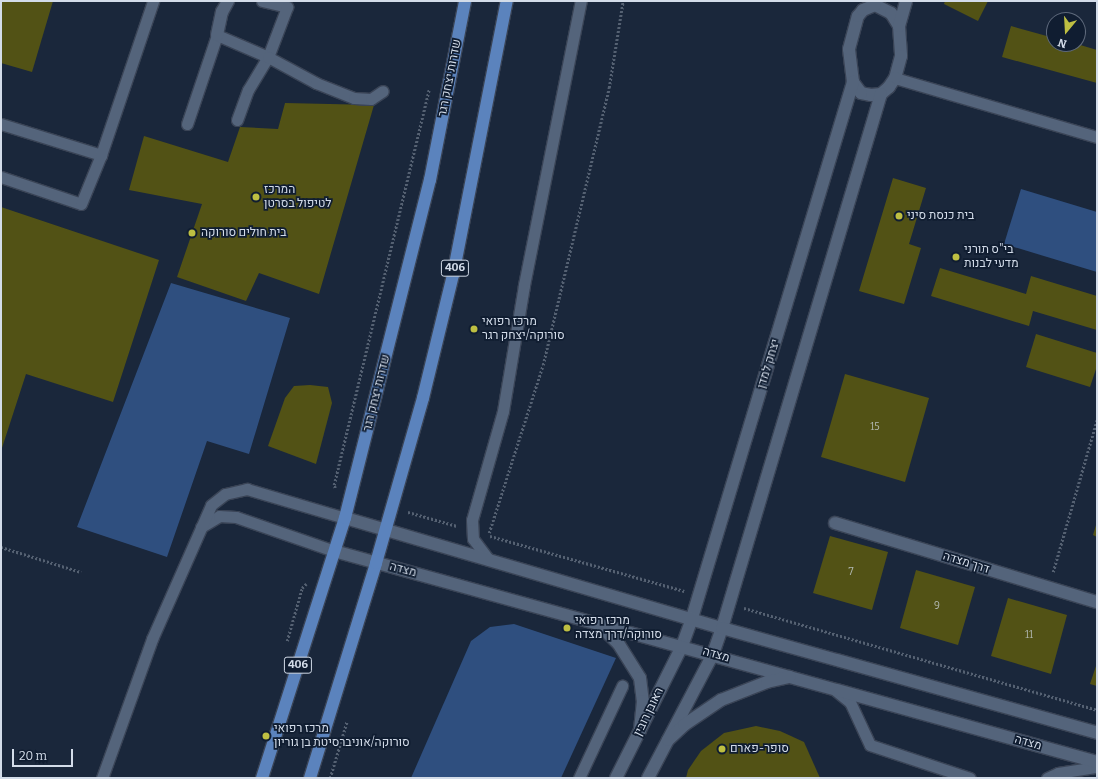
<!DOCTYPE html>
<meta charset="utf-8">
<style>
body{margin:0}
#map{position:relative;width:1098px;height:779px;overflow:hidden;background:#1a273b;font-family:Bitter,Heebo,serif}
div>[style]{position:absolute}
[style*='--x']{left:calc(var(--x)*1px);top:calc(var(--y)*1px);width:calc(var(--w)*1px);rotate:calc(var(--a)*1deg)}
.green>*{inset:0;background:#2f4f7f}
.building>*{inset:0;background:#525215}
.path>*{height:2.5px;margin-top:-1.25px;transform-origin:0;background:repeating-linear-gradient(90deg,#556172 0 2px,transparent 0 4px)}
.roads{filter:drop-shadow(1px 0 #3a4456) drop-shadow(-1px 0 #3a4456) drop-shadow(0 1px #3a4456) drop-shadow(0 -1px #3a4456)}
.lane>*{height:11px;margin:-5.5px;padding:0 5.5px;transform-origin:5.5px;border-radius:5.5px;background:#54647b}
.street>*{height:12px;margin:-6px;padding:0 6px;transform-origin:6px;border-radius:6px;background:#54647b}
.secondary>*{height:12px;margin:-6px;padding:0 6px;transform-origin:6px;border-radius:6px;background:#54647b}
.primary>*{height:12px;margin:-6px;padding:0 6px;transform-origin:6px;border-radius:6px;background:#5b83bd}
.dots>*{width:11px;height:11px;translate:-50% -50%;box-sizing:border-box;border:2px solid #101d31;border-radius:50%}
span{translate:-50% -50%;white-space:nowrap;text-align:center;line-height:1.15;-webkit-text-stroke:3.5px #101d31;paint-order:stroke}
.number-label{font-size:10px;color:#b3bab4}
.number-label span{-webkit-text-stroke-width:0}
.shield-label span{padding:1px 3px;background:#101d31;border:1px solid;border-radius:3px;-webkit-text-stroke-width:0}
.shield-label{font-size:11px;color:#d3dce9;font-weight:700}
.street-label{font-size:12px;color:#d3dce9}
.poi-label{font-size:12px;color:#d3dce9}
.left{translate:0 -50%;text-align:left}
.frame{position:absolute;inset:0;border:2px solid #d3dce9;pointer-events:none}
.north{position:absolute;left:1046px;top:12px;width:40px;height:40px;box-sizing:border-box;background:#101d31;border:1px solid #5e697b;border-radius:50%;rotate:198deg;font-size:11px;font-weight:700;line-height:16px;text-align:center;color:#d3dce9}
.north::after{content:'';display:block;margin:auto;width:14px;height:18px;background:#bebf42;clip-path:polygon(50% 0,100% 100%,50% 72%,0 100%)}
.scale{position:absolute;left:12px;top:749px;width:61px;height:18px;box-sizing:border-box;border:2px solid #d3dce9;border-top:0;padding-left:5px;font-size:12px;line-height:14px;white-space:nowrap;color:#d3dce9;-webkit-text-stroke:3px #101d31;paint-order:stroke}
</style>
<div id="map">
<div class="green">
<i style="clip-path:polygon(1021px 189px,1097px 212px,1097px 272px,1004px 244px)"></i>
<i style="clip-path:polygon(171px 283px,290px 318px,249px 454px,207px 441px,167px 557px,77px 527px)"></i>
<i style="clip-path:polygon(514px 624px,616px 658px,561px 778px,411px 778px,471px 641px,490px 627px)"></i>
</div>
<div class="building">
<i style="clip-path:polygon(1px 1px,53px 1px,32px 72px,1px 63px)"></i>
<i style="clip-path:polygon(945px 1px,988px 1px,978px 21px,944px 4px)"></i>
<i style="clip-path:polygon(1011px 26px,1054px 38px,1054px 44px,1077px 44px,1097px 50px,1097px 83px,1002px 57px)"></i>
<i style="clip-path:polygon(285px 103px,374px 105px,319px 294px,259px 273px,246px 301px,177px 277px,202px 204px,129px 190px,144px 136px,228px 162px,240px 127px,278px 129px)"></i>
<i style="clip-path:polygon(893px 178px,926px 188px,909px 244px,921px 248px,904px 304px,859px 291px)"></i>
<i style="clip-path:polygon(1px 207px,159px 260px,113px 402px,26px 374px,1px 451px)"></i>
<i style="clip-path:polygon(940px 268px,1026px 294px,1031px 276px,1097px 296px,1097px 330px,1033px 311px,1029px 326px,931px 296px)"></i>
<i style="clip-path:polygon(1036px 334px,1097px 353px,1097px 366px,1090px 387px,1026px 367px)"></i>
<i style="clip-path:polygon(845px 374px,929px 398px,905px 482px,821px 457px)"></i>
<i style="clip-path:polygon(310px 385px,328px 387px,332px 403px,316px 464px,268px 446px,285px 398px,294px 386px)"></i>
<i style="clip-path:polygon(1097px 522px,1097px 537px,1093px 535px)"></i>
<i style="clip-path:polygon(830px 536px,888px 552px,872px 610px,813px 593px)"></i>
<i style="clip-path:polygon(916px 570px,975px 587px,958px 645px,900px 628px)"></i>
<i style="clip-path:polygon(1008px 598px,1067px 615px,1051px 674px,991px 656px)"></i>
<i style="clip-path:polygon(1097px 663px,1097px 686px,1090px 684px)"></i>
<i style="clip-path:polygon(756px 726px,780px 731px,804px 742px,820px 778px,686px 778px,688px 770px,701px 751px,724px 733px)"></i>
</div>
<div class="path">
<i style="--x:335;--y:488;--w:3;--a:-108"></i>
<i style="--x:334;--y:485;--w:407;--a:-76.5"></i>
<i style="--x:408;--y:512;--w:51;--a:15.9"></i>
<i style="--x:489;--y:533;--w:176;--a:-72.2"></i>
<i style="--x:543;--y:365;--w:285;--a:-76.6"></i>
<i style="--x:609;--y:88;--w:88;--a:-80.9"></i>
<i style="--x:490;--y:536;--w:202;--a:15.8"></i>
<i style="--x:1;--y:547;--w:84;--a:17.4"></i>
<i style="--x:1053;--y:572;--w:158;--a:-73.9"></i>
<i style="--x:744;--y:608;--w:367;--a:16.1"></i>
<i style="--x:287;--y:641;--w:55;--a:-74.2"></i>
<i style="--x:302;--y:588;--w:6;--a:-45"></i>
<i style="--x:330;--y:778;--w:59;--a:-73.4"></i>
</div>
<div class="roads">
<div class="lane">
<i style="--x:262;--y:1;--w:26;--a:13"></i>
<i style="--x:895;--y:78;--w:210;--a:16.3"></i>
<i style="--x:237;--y:120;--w:32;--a:-70"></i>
<i style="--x:248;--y:90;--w:39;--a:-59"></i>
<i style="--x:268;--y:57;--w:53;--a:-69.2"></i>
<i style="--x:1;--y:124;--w:105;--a:17.2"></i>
<i style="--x:187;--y:124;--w:94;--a:-71.4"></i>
<i style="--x:217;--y:35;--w:56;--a:23.3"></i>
<i style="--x:268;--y:57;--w:55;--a:28.4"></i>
<i style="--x:316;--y:83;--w:41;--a:21.5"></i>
<i style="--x:354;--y:98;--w:17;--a:3"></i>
<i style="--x:371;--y:99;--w:14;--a:-34"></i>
<i style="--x:1;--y:177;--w:84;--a:18.6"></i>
<i style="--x:81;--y:204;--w:53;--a:-67.8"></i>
<i style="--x:101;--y:155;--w:163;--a:-71.3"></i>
<i style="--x:201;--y:527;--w:21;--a:-31"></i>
<i style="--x:219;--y:516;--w:17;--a:3"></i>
<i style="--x:236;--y:517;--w:104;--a:19.1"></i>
<i style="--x:489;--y:560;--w:26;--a:-127"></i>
<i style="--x:473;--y:539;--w:19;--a:-93"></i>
<i style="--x:472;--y:520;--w:113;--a:-74.1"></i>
<i style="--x:503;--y:411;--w:128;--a:-80.5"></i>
<i style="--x:524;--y:285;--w:290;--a:-78.7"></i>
<i style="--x:835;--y:690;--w:19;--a:39"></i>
<i style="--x:850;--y:702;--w:47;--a:65.1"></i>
<i style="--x:870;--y:745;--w:105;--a:18.3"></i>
<i style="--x:102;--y:778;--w:148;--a:-70.2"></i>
<i style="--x:152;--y:639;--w:146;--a:-66.2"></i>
<i style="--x:211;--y:505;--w:18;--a:-38"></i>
<i style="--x:225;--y:494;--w:23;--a:-13"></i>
<i style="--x:247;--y:489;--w:102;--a:16.5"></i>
<i style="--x:579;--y:778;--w:102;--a:-64.9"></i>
<i style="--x:1047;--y:778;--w:12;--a:-24"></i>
<i style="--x:1058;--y:773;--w:39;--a:-9"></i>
</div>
<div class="street">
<i style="--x:875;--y:5;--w:18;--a:27"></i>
<i style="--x:891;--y:13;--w:15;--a:58"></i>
<i style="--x:899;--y:26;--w:30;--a:86"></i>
<i style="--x:901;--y:56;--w:23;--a:105"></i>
<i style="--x:895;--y:78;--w:11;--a:124"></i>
<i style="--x:889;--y:87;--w:11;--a:139"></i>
<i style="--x:881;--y:94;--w:10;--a:174"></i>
<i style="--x:871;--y:95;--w:10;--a:-169"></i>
<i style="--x:861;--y:93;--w:14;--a:-126"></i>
<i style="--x:853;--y:82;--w:33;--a:-97"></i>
<i style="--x:849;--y:49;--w:34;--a:-75"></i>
<i style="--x:858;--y:16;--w:8;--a:-50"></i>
<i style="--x:863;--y:10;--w:13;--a:-23"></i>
<i style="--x:899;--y:26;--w:26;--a:-74"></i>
<i style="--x:217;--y:35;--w:24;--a:-78"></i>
<i style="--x:222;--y:12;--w:13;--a:-61"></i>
<i style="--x:835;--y:523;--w:274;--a:16.8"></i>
<i style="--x:616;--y:778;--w:148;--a:-63.4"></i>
<i style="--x:682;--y:646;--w:30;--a:-70"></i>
<i style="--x:692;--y:618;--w:560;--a:-73.28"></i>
<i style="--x:648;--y:778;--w:140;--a:-62.3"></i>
<i style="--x:713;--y:654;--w:28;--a:-71"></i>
<i style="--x:722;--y:628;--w:557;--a:-73.42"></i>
</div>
<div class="secondary">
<i style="--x:345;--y:518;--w:393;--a:16.3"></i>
<i style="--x:722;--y:628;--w:389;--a:15.6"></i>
<i style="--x:334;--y:551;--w:792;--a:15.46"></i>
<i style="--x:597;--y:623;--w:29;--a:44"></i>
<i style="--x:618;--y:643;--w:41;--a:57.8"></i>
<i style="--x:640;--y:678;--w:23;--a:83"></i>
<i style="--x:643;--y:701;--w:30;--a:96"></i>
<i style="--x:668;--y:740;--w:22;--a:-43"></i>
<i style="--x:684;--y:725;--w:45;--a:-34"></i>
<i style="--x:721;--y:700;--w:49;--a:-21.4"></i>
<i style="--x:767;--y:682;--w:23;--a:-13"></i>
</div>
<div class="primary">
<i style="--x:262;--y:778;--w:273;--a:-72.3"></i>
<i style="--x:345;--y:518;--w:349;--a:-75.9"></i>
<i style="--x:430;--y:180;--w:182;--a:-78.9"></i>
<i style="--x:310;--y:778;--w:225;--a:-72.9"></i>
<i style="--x:376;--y:563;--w:172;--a:-74.1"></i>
<i style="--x:423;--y:398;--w:127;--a:-76.3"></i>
<i style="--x:453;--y:275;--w:279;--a:-78.9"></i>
</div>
</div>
<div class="dots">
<i style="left:256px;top:197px;background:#bebf42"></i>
<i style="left:899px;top:216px;background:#bebf42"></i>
<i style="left:192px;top:233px;background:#bebf42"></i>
<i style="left:956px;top:257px;background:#bebf42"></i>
<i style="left:474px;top:329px;background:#bebf42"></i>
<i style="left:567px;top:628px;background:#bebf42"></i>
<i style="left:266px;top:736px;background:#bebf42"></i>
<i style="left:722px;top:749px;background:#bebf42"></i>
</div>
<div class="number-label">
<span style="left:875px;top:428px">15</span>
<span style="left:851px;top:573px">7</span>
<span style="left:937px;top:607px">9</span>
<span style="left:1029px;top:636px">11</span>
</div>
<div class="shield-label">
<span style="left:455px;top:268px">406</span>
<span style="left:298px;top:665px">406</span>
</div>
<div class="street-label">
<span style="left:450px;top:78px;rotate:-79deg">שדרות יצחק רגר</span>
<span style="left:769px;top:364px;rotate:-73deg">יצחק למדן</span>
<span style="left:377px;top:393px;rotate:-76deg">שדרות יצחק רגר</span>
<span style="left:966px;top:563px;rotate:17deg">דרך מצדה</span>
<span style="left:403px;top:570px;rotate:15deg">מצדה</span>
<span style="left:716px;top:655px;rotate:16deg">מצדה</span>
<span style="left:649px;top:712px;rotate:-64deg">ראובן רובין</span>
<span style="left:1028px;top:743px;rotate:16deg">מצדה</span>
</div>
<div class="poi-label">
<span class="left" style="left:264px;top:197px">המרכז<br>לטיפול בסרטן</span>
<span class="left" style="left:907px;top:216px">בית כנסת סיני</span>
<span class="left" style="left:201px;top:233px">בית חולים סורוקה</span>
<span class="left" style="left:964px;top:257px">בי"ס תורני<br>מדעי לבנות</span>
<span class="left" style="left:482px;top:329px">מרכז רפואי<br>סורוקה/יצחק רגר</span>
<span class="left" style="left:575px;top:628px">מרכז רפואי<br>סורוקה/דרך מצדה</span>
<span class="left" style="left:274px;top:736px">מרכז רפואי<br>סורוקה/אוניברסיטת בן גוריון</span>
<span class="left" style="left:730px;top:749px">סופר-פארם</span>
</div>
<div class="frame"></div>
<div class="north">N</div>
<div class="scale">20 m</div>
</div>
